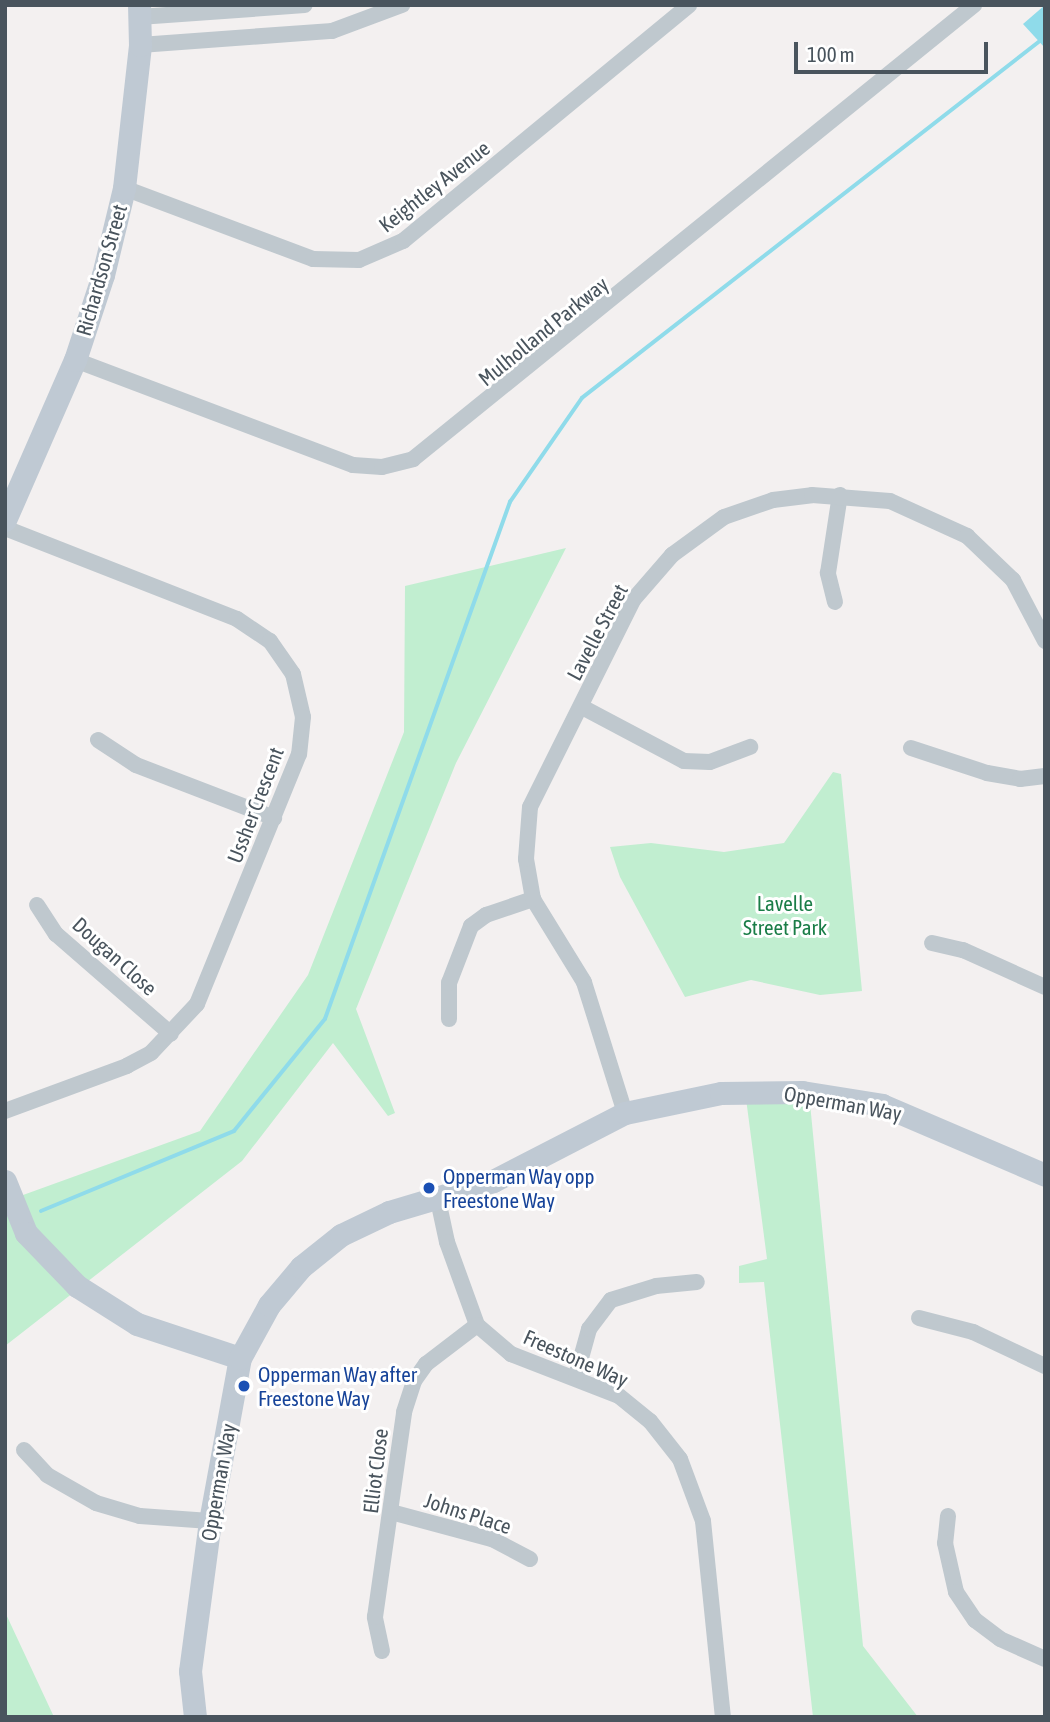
<!DOCTYPE html>
<style>
body{margin:0}
#map{position:relative;width:1050px;height:1722px;overflow:hidden;background:#f3f0f0;font-family:"Asap Condensed",sans-serif}
div>[style]{position:absolute}
[style*='--x']{left:calc(var(--x)*1px);top:calc(var(--y)*1px);width:calc(var(--w)*1px);rotate:calc(var(--a)*1deg)}
.green>*{inset:0;background:#c1eed0}
.water>*{inset:0;background:#8fdbea}
.stream>*{height:3.5px;margin:-1.75px;padding:0 1.75px;transform-origin:1.75px;border-radius:1.75px;background:#8fdbea}
.street>*{height:16px;margin:-8px;padding:0 8px;transform-origin:8px;border-radius:8px;background:#bfc8ce}
.secondary>*{height:23px;margin:-11.5px;padding:0 11.5px;transform-origin:11.5px;border-radius:11.5px;background:#bfc9d3}
.dots>*{width:19px;height:19px;translate:-50% -50%;box-sizing:border-box;border:4px solid #fff;border-radius:50%}
span{translate:-50% -50%;white-space:nowrap;text-align:center;line-height:1.15;-webkit-text-stroke:6px #fff;paint-order:stroke}
.street-label{font-size:21px;color:#49545d}
.park-label{font-size:21px;color:#1a7d47}
.transit-label{font-size:21px;color:#164399}
.left{translate:0 -50%;text-align:left}
.frame{position:absolute;inset:0;border:7px solid #49545d;pointer-events:none}
.scale{position:absolute;left:794px;top:42px;width:194px;height:32px;box-sizing:border-box;border:4px solid #49545d;border-top:0;padding-left:9px;font-size:21px;line-height:24px;white-space:nowrap;color:#49545d;-webkit-text-stroke:5px #fff;paint-order:stroke}
</style>
<div id="map">
<div class="green">
<i style="clip-path:polygon(566px 548px,456px 763px,356px 1009px,395px 1113px,388px 1116px,333px 1043px,242px 1161px,5px 1346px,5px 1181px,12px 1199px,200px 1131px,308px 975px,404px 732px,405px 586px)"></i>
<i style="clip-path:polygon(833px 772px,841px 774px,862px 991px,820px 995px,751px 980px,685px 997px,620px 877px,610px 847px,651px 843px,724px 852px,784px 843px)"></i>
<i style="clip-path:polygon(745px 1091px,809px 1093px,863px 1646px,918px 1717px,813px 1717px,764px 1282px,739px 1283px,739px 1266px,767px 1259px)"></i>
<i style="clip-path:polygon(5px 1612px,54px 1717px,5px 1717px)"></i>
</div>
<div class="water">
<i style="clip-path:polygon(1045px 5px,1045px 48px,1023px 24px)"></i>
</div>
<div class="stream">
<i style="--x:41;--y:1211;--w:209;--a:-22.5"></i>
<i style="--x:234;--y:1131;--w:144;--a:-50.9"></i>
<i style="--x:325;--y:1019;--w:549;--a:-70.31"></i>
<i style="--x:510;--y:502;--w:126;--a:-55.3"></i>
<i style="--x:582;--y:398;--w:587;--a:-37.94"></i>
</div>
<div class="street">
<i style="--x:139;--y:17;--w:166;--a:-4.1"></i>
<i style="--x:140;--y:45;--w:193;--a:-4.2"></i>
<i style="--x:332;--y:31;--w:75;--a:-20.4"></i>
<i style="--x:124;--y:188;--w:202;--a:20.6"></i>
<i style="--x:313;--y:259;--w:46;--a:1.2"></i>
<i style="--x:359;--y:260;--w:48;--a:-23.4"></i>
<i style="--x:403;--y:241;--w:371;--a:-39.5"></i>
<i style="--x:75;--y:360;--w:297;--a:20.7"></i>
<i style="--x:353;--y:465;--w:29;--a:4"></i>
<i style="--x:382;--y:467;--w:32;--a:-14"></i>
<i style="--x:413;--y:459;--w:722;--a:-38.98"></i>
<i style="--x:5;--y:528;--w:249;--a:21.4"></i>
<i style="--x:237;--y:619;--w:40;--a:34"></i>
<i style="--x:270;--y:641;--w:40;--a:55.1"></i>
<i style="--x:293;--y:674;--w:44;--a:76.9"></i>
<i style="--x:303;--y:717;--w:37;--a:96"></i>
<i style="--x:299;--y:754;--w:270;--a:112.2"></i>
<i style="--x:197;--y:1004;--w:67;--a:133.2"></i>
<i style="--x:151;--y:1053;--w:27;--a:152"></i>
<i style="--x:127;--y:1066;--w:130;--a:159.8"></i>
<i style="--x:835;--y:602;--w:30;--a:-104"></i>
<i style="--x:828;--y:573;--w:79;--a:-81.3"></i>
<i style="--x:582;--y:707;--w:115;--a:27.9"></i>
<i style="--x:684;--y:761;--w:26;--a:2"></i>
<i style="--x:710;--y:762;--w:43;--a:-20.6"></i>
<i style="--x:98;--y:740;--w:45;--a:33.3"></i>
<i style="--x:136;--y:765;--w:148;--a:21"></i>
<i style="--x:911;--y:748;--w:80;--a:18.2"></i>
<i style="--x:987;--y:773;--w:34;--a:10"></i>
<i style="--x:1020;--y:779;--w:25;--a:-7"></i>
<i style="--x:37;--y:905;--w:35;--a:57"></i>
<i style="--x:56;--y:934;--w:152;--a:41"></i>
<i style="--x:932;--y:943;--w:32;--a:13"></i>
<i style="--x:963;--y:950;--w:90;--a:24.3"></i>
<i style="--x:449;--y:1019;--w:36;--a:-90"></i>
<i style="--x:449;--y:983;--w:61;--a:-68.9"></i>
<i style="--x:471;--y:926;--w:19;--a:-36"></i>
<i style="--x:486;--y:915;--w:50;--a:-18.8"></i>
<i style="--x:625;--y:1113;--w:137;--a:-107.4"></i>
<i style="--x:584;--y:982;--w:97;--a:-121.6"></i>
<i style="--x:533;--y:899;--w:41;--a:-99.9"></i>
<i style="--x:526;--y:859;--w:52;--a:-85.6"></i>
<i style="--x:530;--y:807;--w:231;--a:-63.5"></i>
<i style="--x:633;--y:600;--w:60;--a:-49.1"></i>
<i style="--x:672;--y:555;--w:64;--a:-36.2"></i>
<i style="--x:724;--y:517;--w:52;--a:-19.1"></i>
<i style="--x:773;--y:500;--w:39;--a:-7"></i>
<i style="--x:812;--y:495;--w:78;--a:4.4"></i>
<i style="--x:890;--y:501;--w:85;--a:24.4"></i>
<i style="--x:967;--y:536;--w:64;--a:43.7"></i>
<i style="--x:1013;--y:580;--w:69;--a:62.3"></i>
<i style="--x:438;--y:1200;--w:43;--a:77.9"></i>
<i style="--x:447;--y:1242;--w:88;--a:70.1"></i>
<i style="--x:477;--y:1325;--w:45;--a:40.5"></i>
<i style="--x:511;--y:1354;--w:116;--a:21.3"></i>
<i style="--x:619;--y:1396;--w:40;--a:39"></i>
<i style="--x:650;--y:1421;--w:48;--a:51.7"></i>
<i style="--x:680;--y:1459;--w:66;--a:69.6"></i>
<i style="--x:703;--y:1521;--w:197;--a:84.2"></i>
<i style="--x:919;--y:1318;--w:56;--a:14.5"></i>
<i style="--x:973;--y:1332;--w:80;--a:25.3"></i>
<i style="--x:576;--y:1376;--w:49;--a:-74.5"></i>
<i style="--x:589;--y:1329;--w:36;--a:-53"></i>
<i style="--x:611;--y:1300;--w:47;--a:-17.3"></i>
<i style="--x:656;--y:1286;--w:41;--a:-5.6"></i>
<i style="--x:24;--y:1450;--w:34;--a:47"></i>
<i style="--x:47;--y:1475;--w:56;--a:29.7"></i>
<i style="--x:96;--y:1503;--w:46;--a:16.5"></i>
<i style="--x:140;--y:1516;--w:70;--a:4.1"></i>
<i style="--x:391;--y:1512;--w:105;--a:15"></i>
<i style="--x:492;--y:1539;--w:43;--a:27.8"></i>
<i style="--x:948;--y:1516;--w:27;--a:96"></i>
<i style="--x:945;--y:1543;--w:50;--a:77.3"></i>
<i style="--x:956;--y:1592;--w:34;--a:56"></i>
<i style="--x:975;--y:1620;--w:31;--a:37"></i>
<i style="--x:1000;--y:1639;--w:49;--a:24"></i>
<i style="--x:382;--y:1651;--w:35;--a:-102"></i>
<i style="--x:375;--y:1617;--w:207;--a:-81.9"></i>
<i style="--x:404;--y:1412;--w:33;--a:-72"></i>
<i style="--x:414;--y:1381;--w:21;--a:-55"></i>
<i style="--x:426;--y:1364;--w:64;--a:-37.4"></i>
</div>
<div class="secondary">
<i style="--x:5;--y:520;--w:175;--a:-66.4"></i>
<i style="--x:75;--y:360;--w:89;--a:-71.8"></i>
<i style="--x:103;--y:275;--w:89;--a:-76.4"></i>
<i style="--x:124;--y:188;--w:144;--a:-83.6"></i>
<i style="--x:140;--y:45;--w:40;--a:-91.4"></i>
<i style="--x:5;--y:1181;--w:56;--a:68"></i>
<i style="--x:26;--y:1233;--w:74;--a:46.1"></i>
<i style="--x:77;--y:1286;--w:71;--a:32.3"></i>
<i style="--x:137;--y:1324;--w:108;--a:18.3"></i>
<i style="--x:195;--y:1717;--w:46;--a:-96.2"></i>
<i style="--x:190;--y:1671;--w:151;--a:-82.4"></i>
<i style="--x:210;--y:1521;--w:166;--a:-79.6"></i>
<i style="--x:240;--y:1358;--w:60;--a:-61.3"></i>
<i style="--x:269;--y:1305;--w:50;--a:-49.9"></i>
<i style="--x:301;--y:1267;--w:51;--a:-38.7"></i>
<i style="--x:341;--y:1235;--w:53;--a:-25.6"></i>
<i style="--x:389;--y:1212;--w:109;--a:-16.6"></i>
<i style="--x:493;--y:1181;--w:148;--a:-27.3"></i>
<i style="--x:625;--y:1113;--w:98;--a:-11.8"></i>
<i style="--x:721;--y:1093;--w:81;--a:-0.7"></i>
<i style="--x:802;--y:1092;--w:81;--a:9.2"></i>
<i style="--x:882;--y:1105;--w:177;--a:23.2"></i>
</div>
<div class="dots">
<i style="left:429px;top:1188px;background:#1a4fb4"></i>
<i style="left:244px;top:1386px;background:#1a4fb4"></i>
</div>
<div class="street-label">
<span style="left:434px;top:186px;rotate:-38deg">Keightley Avenue</span>
<span style="left:101px;top:270px;rotate:-74deg">Richardson Street</span>
<span style="left:543px;top:331px;rotate:-39deg">Mulholland Parkway</span>
<span style="left:597px;top:632px;rotate:-62deg">Lavelle Street</span>
<span style="left:255px;top:805px;rotate:-69deg">Ussher Crescent</span>
<span style="left:115px;top:956px;rotate:42deg">Dougan Close</span>
<span style="left:843px;top:1103px;rotate:10deg">Opperman Way</span>
<span style="left:576px;top:1358px;rotate:24deg">Freestone Way</span>
<span style="left:375px;top:1471px;rotate:-83deg">Elliot Close</span>
<span style="left:218px;top:1482px;rotate:-80deg">Opperman Way</span>
<span style="left:468px;top:1513px;rotate:18deg">Johns Place</span>
</div>
<div class="park-label">
<span style="left:785px;top:915px">Lavelle<br>Street Park</span>
</div>
<div class="transit-label">
<span class="left" style="left:443px;top:1188px">Opperman Way opp<br>Freestone Way</span>
<span class="left" style="left:258px;top:1386px">Opperman Way after<br>Freestone Way</span>
</div>
<div class="frame"></div>
<div class="scale">100 m</div>
</div>
